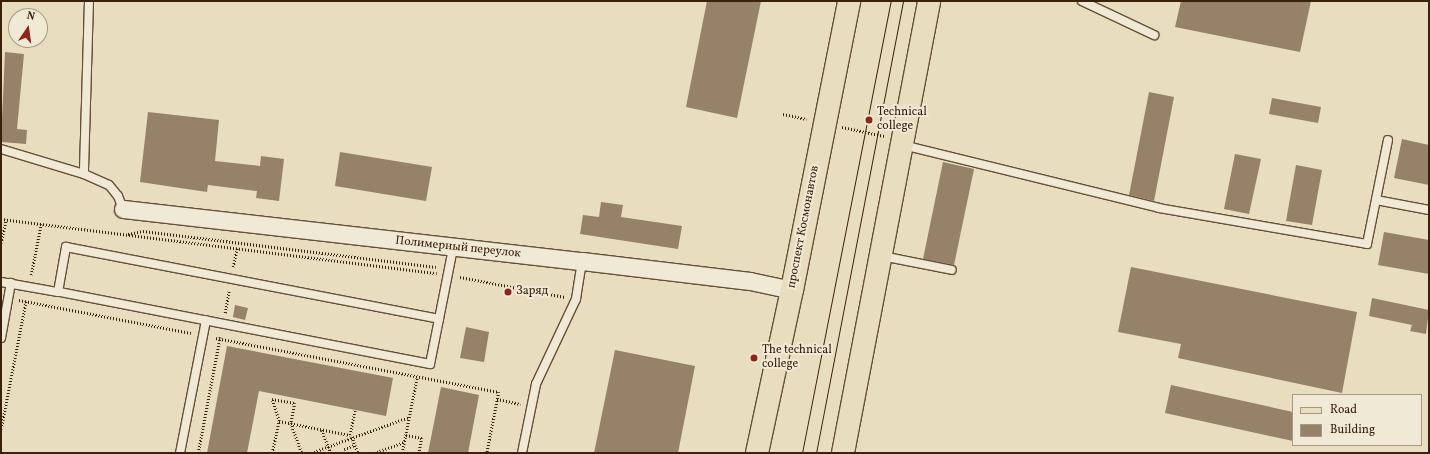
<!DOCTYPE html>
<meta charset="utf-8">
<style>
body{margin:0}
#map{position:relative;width:1430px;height:454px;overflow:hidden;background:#e8ddbf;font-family:Vollkorn,serif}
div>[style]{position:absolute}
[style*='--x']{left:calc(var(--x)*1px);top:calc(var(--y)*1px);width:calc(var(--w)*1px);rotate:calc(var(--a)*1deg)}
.building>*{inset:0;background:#958268}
.path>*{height:2.5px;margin-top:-1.25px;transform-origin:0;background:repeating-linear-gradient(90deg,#3b200a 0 1px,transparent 0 3px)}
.roads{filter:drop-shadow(1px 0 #664f37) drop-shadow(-1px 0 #664f37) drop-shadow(0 1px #664f37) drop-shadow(0 -1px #664f37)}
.service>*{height:8px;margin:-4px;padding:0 4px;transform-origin:4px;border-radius:4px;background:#f0e9d5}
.minor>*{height:17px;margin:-8.5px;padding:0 8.5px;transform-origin:8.5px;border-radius:8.5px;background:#f0e9d5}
.primary>*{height:22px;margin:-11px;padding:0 11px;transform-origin:11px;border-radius:11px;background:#e8ddbf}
.tram>*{height:1px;margin:-0.5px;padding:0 0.5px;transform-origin:0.5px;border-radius:0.5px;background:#3b200a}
.dots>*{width:11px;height:11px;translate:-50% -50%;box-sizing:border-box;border:2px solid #f0e9d5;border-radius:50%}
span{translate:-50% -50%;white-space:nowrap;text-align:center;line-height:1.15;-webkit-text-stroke:4px #f0e9d5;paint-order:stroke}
.poi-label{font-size:12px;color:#3b200a}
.left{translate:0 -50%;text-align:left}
.street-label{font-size:12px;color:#3b200a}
.frame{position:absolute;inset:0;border:2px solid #3b200a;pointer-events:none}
.legend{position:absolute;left:1292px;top:394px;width:130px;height:52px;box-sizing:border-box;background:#f0e9d5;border:1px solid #a89984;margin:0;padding:5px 7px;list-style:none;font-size:12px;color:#3b200a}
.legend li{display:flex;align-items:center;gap:8px;height:20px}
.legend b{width:20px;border:1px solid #a89984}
.north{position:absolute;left:8px;top:8px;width:40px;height:40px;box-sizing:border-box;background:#f0e9d5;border:1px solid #a89984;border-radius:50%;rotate:13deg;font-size:11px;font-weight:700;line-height:16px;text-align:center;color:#3b200a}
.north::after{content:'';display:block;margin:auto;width:14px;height:18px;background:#8f2418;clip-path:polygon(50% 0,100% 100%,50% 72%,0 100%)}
</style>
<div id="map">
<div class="building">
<i style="clip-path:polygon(707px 1px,761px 1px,737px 118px,686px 107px)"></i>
<i style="clip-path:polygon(1181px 1px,1311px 1px,1300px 52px,1175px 27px)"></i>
<i style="clip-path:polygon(5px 52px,24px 54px,17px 129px,27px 130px,26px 144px,1px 142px)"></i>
<i style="clip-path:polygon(1149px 92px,1174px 97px,1154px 201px,1129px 195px)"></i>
<i style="clip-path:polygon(1272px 98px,1321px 107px,1318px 123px,1269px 114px)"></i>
<i style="clip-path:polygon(148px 112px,219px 120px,215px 161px,260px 166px,261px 156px,284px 159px,279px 201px,256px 198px,257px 191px,208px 185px,207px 192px,140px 182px)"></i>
<i style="clip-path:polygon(1402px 139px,1429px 145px,1429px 185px,1394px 178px)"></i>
<i style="clip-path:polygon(340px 152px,432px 167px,426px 201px,335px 186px)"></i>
<i style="clip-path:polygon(1235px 154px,1261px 159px,1249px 214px,1224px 209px)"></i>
<i style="clip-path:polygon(943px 162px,974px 169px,954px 265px,923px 259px)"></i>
<i style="clip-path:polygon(1296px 165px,1322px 170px,1312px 225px,1286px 221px)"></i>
<i style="clip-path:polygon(601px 202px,623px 205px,621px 217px,682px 226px,678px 249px,580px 234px,583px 215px,599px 217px)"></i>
<i style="clip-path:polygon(1384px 232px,1429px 240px,1429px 274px,1378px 265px)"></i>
<i style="clip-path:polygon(1131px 267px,1357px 312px,1342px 393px,1178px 358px,1181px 344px,1118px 332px)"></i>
<i style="clip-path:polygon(1372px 298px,1429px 310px,1426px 334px,1410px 331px,1412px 325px,1369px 316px)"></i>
<i style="clip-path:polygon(235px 305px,248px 308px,245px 320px,233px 317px)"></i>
<i style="clip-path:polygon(466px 327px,489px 332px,484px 362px,460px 358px)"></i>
<i style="clip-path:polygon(227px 346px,393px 378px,386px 416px,259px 391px,247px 453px,207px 453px)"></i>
<i style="clip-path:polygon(615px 350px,695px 366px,678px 453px,594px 453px)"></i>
<i style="clip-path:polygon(1171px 385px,1293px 412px,1293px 441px,1165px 413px)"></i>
<i style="clip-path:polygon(441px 387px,479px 395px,468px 453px,428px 453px)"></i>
</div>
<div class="path">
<i style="--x:783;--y:114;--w:24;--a:12"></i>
<i style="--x:842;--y:127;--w:43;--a:12.1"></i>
<i style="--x:1;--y:219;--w:439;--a:7.1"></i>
<i style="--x:128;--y:234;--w:15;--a:-11"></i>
<i style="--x:143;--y:231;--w:295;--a:7"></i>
<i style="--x:1;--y:243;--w:24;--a:-78"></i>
<i style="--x:233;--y:267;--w:19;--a:-78"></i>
<i style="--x:31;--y:275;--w:52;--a:-78.9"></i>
<i style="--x:460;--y:277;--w:107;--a:10.8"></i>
<i style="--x:19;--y:300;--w:175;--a:10.9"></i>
<i style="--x:225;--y:313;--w:23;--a:-80"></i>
<i style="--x:216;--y:338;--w:288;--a:10.8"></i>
<i style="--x:499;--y:392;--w:62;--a:101.1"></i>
<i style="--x:497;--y:399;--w:24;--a:12"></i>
<i style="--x:279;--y:421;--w:23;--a:-108"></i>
<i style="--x:272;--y:399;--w:23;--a:10"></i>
<i style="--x:295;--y:403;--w:20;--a:101"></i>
<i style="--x:291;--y:423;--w:32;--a:70"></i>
<i style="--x:1;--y:429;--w:131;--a:-79"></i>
<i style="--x:322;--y:430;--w:25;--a:69"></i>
<i style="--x:406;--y:435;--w:16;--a:11"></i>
<i style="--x:422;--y:438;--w:15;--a:101"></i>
<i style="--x:352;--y:437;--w:17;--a:69"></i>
<i style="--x:344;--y:449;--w:12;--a:-20"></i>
<i style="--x:198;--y:453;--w:118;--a:-79.3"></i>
<i style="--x:272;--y:453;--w:33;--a:-78"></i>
<i style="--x:279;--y:421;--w:72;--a:11.2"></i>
<i style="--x:350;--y:435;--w:25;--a:-79"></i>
<i style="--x:311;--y:453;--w:104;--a:-20.2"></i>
<i style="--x:374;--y:453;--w:32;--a:-20"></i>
<i style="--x:402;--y:453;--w:77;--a:-78.8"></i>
</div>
<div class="roads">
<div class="service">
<i style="--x:89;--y:1;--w:173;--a:91.7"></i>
<i style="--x:84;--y:174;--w:27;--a:24"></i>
<i style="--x:109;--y:185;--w:14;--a:51"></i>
<i style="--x:118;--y:196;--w:14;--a:69"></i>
<i style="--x:1082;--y:1;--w:80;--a:25.3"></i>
<i style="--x:903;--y:145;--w:264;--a:13.8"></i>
<i style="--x:1159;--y:208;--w:211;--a:9.8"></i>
<i style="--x:1367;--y:244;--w:106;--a:-78.6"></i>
<i style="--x:1;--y:149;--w:87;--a:16.8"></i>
<i style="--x:1376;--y:200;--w:54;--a:10.7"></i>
<i style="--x:882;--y:256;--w:71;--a:11.3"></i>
<i style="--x:1;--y:282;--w:58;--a:10"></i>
<i style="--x:439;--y:319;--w:46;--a:101.3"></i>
<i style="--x:430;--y:364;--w:379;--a:-169"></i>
<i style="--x:58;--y:292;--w:46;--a:-79.9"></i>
<i style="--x:66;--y:247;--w:380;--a:10.9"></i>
<i style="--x:439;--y:319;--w:72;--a:-78.8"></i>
<i style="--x:1;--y:338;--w:56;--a:-79.7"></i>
<i style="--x:180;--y:453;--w:135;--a:-78.9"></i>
<i style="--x:522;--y:453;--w:70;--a:-78.5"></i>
<i style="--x:536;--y:384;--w:94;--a:-64.8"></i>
<i style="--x:576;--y:299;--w:38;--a:-81"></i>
</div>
<div class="minor">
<i style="--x:123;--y:209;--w:462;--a:6.5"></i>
<i style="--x:582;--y:261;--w:169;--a:6.8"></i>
<i style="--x:750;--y:281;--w:43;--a:12.1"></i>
</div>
<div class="primary">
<i style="--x:757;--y:453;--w:167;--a:-77.9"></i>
<i style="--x:792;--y:290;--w:295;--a:-78.8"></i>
<i style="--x:843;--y:453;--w:460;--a:-79.2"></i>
</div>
</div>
<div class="tram">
<i style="--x:802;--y:453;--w:461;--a:-78.9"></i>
<i style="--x:816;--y:453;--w:460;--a:-79.1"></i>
</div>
<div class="dots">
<i style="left:869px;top:120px;background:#8f2418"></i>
<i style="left:508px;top:292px;background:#8f2418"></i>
<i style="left:754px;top:358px;background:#8f2418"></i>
</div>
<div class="poi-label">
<span class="left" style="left:877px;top:120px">Technical<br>college</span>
<span class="left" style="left:516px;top:292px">Заряд</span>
<span class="left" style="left:762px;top:358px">The technical<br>college</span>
</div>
<div class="street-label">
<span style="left:804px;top:227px;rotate:-79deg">проспект Космонавтов</span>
<span style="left:458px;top:248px;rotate:6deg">Полимерный переулок</span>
</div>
<div class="frame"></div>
<ul class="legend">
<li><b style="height:5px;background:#e8ddbf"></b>Road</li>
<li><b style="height:11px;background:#958268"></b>Building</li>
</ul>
<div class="north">N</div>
</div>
